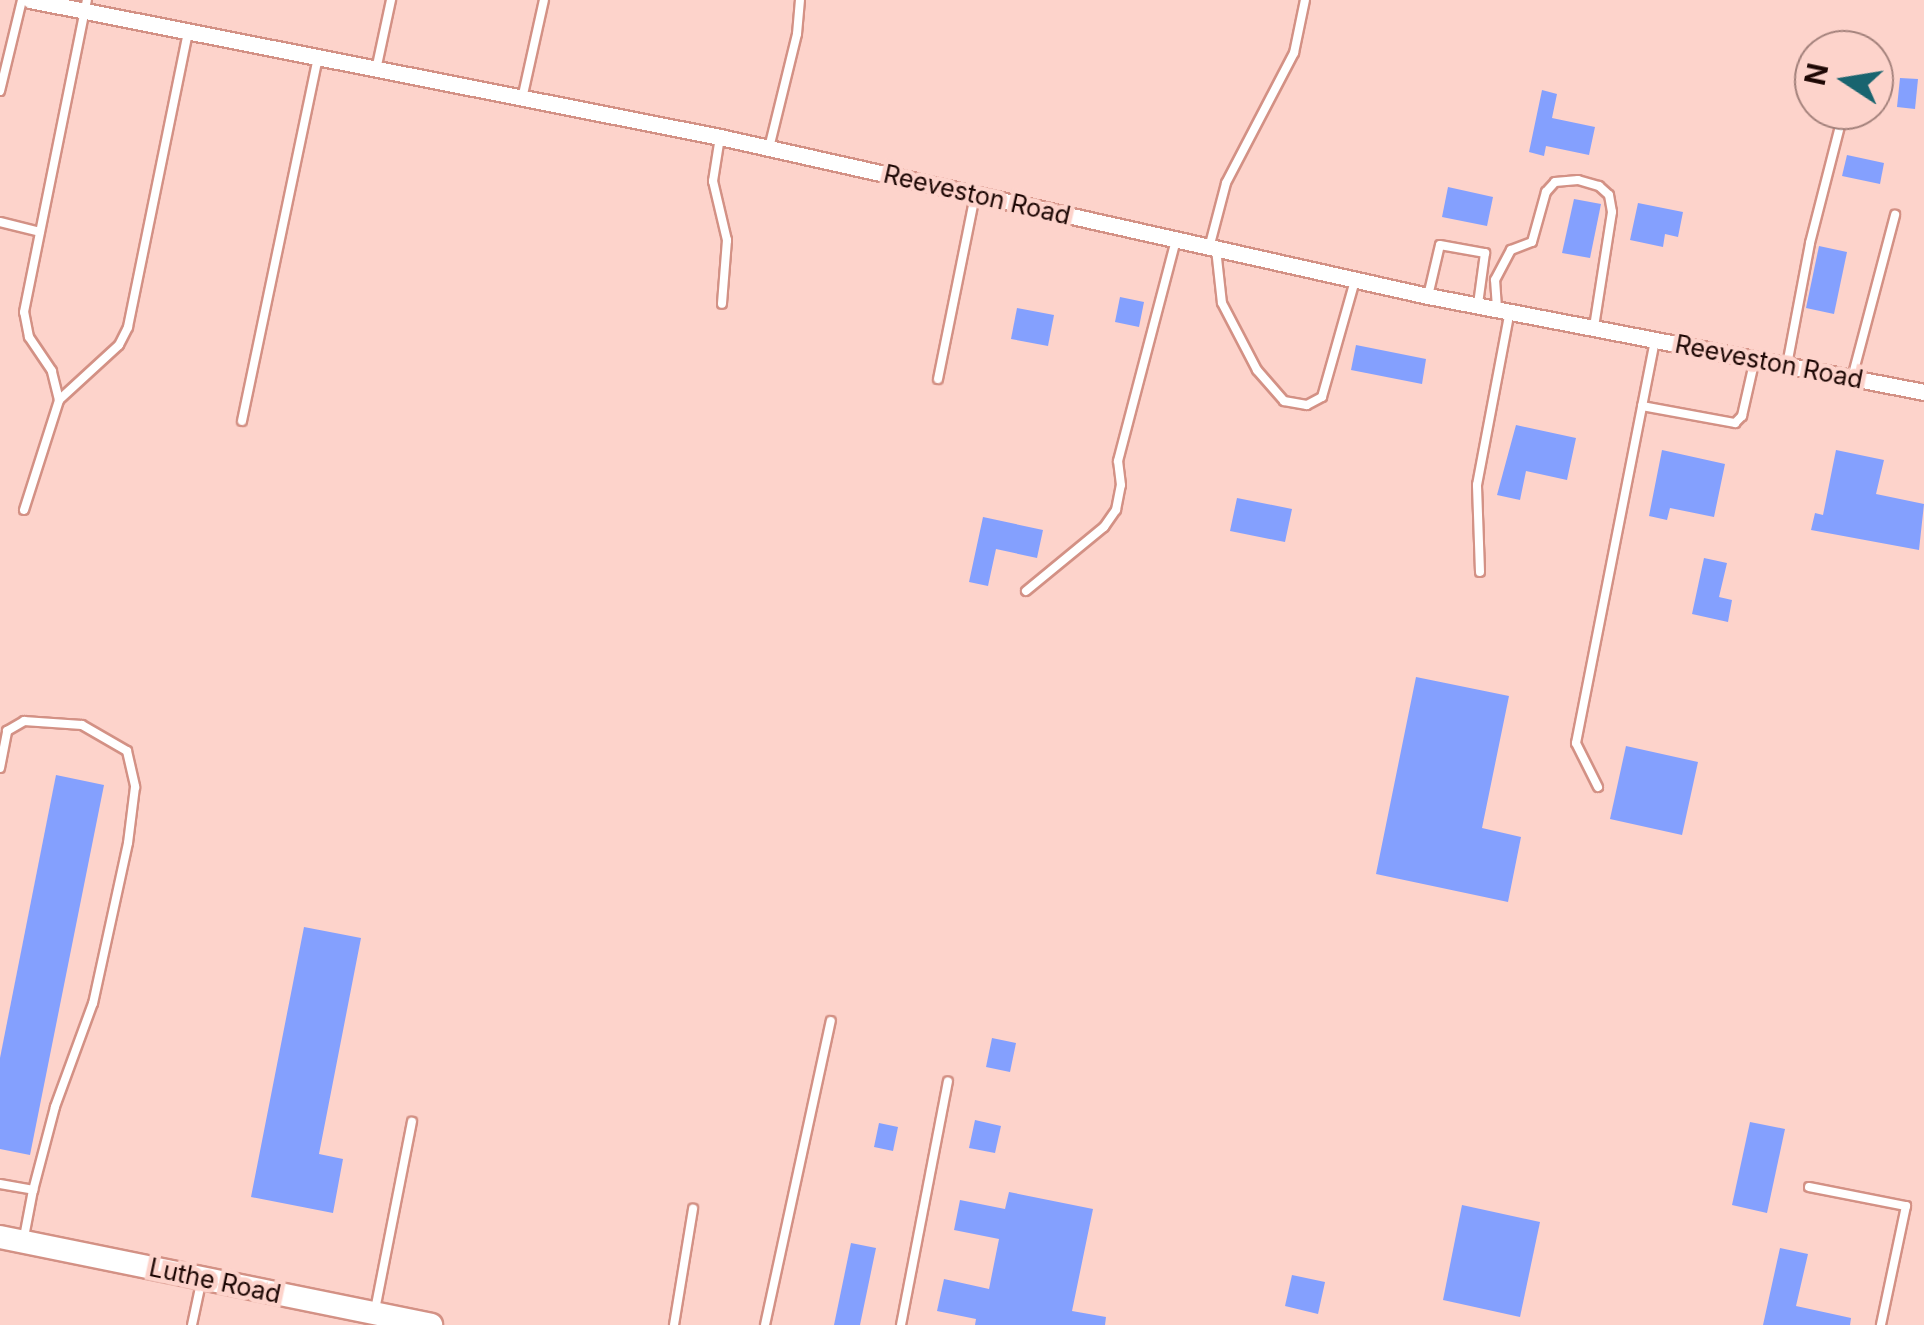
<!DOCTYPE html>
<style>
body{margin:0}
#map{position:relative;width:1924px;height:1325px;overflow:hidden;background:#fdd3cb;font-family:Inter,sans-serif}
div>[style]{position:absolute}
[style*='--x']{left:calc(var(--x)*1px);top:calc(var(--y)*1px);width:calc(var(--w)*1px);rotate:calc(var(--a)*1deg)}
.building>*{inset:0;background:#84a0fe}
.roads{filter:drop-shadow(2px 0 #d39185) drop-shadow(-2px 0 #d39185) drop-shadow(0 2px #d39185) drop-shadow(0 -2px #d39185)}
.lane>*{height:8px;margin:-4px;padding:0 4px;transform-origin:4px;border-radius:4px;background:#fff}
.street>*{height:15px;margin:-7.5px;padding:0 7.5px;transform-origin:7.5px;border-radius:7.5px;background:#fff}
.secondary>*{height:22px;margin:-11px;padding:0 11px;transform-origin:11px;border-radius:11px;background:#fff}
span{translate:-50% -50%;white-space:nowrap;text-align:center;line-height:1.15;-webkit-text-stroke:9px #fdd3cb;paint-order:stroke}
.street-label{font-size:25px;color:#1d0704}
.north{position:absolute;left:1794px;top:30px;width:100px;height:100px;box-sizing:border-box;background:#fdd3cb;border:2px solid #a3817b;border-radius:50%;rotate:282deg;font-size:28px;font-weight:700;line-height:40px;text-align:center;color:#1d0704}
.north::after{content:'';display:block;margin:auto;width:35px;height:45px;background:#19646f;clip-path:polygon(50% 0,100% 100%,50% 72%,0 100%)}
</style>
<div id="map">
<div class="building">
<i style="clip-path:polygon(1900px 78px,1918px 79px,1915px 109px,1897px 107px)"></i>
<i style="clip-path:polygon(1542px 90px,1557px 94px,1552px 118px,1595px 127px,1589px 155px,1546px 146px,1544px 156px,1529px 152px)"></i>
<i style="clip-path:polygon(1847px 155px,1884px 163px,1880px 184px,1842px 176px)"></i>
<i style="clip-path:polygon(1448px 187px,1493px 197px,1487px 226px,1442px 217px)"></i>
<i style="clip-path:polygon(1574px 199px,1601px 204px,1590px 258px,1562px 253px)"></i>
<i style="clip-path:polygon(1638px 203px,1683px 212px,1678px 237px,1665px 234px,1663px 247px,1630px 240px)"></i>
<i style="clip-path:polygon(1819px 246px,1847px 252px,1834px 314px,1806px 308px)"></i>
<i style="clip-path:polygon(1120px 297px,1144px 302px,1139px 327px,1115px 322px)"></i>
<i style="clip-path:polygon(1017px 308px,1054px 315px,1048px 346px,1011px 339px)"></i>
<i style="clip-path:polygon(1356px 345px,1426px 359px,1422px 384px,1351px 370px)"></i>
<i style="clip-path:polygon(1516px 425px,1576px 438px,1567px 480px,1526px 471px,1520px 500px,1497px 495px)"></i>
<i style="clip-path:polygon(1662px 450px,1725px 464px,1714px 517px,1670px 508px,1667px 520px,1649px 516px)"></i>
<i style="clip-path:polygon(1836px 450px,1884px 460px,1876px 494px,1924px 504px,1919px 550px,1811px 530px,1815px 513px,1823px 515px)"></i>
<i style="clip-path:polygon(1237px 498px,1292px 509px,1285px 542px,1230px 531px)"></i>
<i style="clip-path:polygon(983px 517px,1043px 530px,1037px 558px,996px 549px,988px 586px,969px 582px)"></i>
<i style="clip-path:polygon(1704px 558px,1727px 563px,1719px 597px,1732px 600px,1728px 622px,1692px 614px)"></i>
<i style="clip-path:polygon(1416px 677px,1509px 696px,1482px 828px,1521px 837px,1508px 902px,1376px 874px)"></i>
<i style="clip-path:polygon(1626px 746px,1698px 762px,1682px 835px,1610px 819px)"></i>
<i style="clip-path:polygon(56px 775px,104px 785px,30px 1155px,0 1149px,0 1058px)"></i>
<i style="clip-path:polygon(304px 927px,361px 938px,319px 1154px,343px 1159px,333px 1213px,251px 1197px)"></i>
<i style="clip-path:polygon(992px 1038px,1016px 1043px,1010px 1072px,986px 1067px)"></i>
<i style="clip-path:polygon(975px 1120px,1001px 1126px,995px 1153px,969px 1148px)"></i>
<i style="clip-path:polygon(1750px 1122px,1785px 1129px,1767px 1213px,1732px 1205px)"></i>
<i style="clip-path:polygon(879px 1123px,898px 1127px,893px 1151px,874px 1147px)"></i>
<i style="clip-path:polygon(1009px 1192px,1093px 1209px,1072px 1311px,1106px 1317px,1105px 1325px,975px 1325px,976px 1319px,937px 1311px,944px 1279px,989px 1289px,999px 1239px,954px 1230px,960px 1200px,1005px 1209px)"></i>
<i style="clip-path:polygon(1462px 1205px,1540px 1222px,1520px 1317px,1443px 1300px)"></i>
<i style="clip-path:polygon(851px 1243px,876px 1248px,860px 1325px,834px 1325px)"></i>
<i style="clip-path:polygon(1780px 1248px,1808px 1254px,1796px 1306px,1851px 1318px,1850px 1325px,1763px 1325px)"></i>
<i style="clip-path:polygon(1292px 1275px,1325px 1282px,1318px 1314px,1285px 1306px)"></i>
</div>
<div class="roads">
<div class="lane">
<i style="--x:376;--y:70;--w:72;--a:-77.9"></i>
<i style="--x:0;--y:91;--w:94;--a:-76.4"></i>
<i style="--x:522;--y:99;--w:101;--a:-77.5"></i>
<i style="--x:720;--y:137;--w:45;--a:99"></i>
<i style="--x:713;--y:181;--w:61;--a:76.7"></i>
<i style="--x:727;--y:240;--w:64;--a:94.5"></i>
<i style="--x:769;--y:148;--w:117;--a:-76.2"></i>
<i style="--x:797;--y:34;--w:34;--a:-85"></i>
<i style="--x:0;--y:222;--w:41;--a:14"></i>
<i style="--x:1209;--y:248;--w:67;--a:-75.3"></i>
<i style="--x:1226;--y:183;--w:147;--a:-62.4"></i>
<i style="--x:1294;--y:53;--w:54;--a:-78.3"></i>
<i style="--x:1216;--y:249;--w:54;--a:83.7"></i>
<i style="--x:1222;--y:303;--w:76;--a:62.4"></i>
<i style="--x:1257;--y:370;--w:41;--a:48.9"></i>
<i style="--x:1284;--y:401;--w:23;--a:10"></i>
<i style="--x:1307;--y:405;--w:17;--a:-28"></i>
<i style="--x:1322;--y:397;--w:122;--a:-74.2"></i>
<i style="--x:1428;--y:296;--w:52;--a:-76.8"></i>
<i style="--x:1440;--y:245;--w:46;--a:10.1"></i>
<i style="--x:1485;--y:253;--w:51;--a:97.8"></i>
<i style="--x:1497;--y:308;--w:28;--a:-94"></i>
<i style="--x:1495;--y:280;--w:34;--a:-62"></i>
<i style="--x:1511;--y:250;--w:22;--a:-21"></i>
<i style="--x:1532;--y:242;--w:52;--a:-74.4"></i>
<i style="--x:1546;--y:192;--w:13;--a:-48"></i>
<i style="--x:1555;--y:182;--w:23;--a:-5"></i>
<i style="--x:1578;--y:180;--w:22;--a:16"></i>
<i style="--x:1599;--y:186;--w:13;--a:42"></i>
<i style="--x:1609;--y:195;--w:17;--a:80"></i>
<i style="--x:1612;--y:212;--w:116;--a:98.9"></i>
<i style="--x:1787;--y:365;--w:124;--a:-79.3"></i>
<i style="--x:1810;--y:243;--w:121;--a:-75.6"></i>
<i style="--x:1852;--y:378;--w:169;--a:-75.2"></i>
<i style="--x:938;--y:379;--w:188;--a:-78.6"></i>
<i style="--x:59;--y:400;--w:81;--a:-42.5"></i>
<i style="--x:119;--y:345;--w:20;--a:-63"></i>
<i style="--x:128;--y:327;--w:301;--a:-78.5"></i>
<i style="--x:1642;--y:406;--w:95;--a:10.4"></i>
<i style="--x:1735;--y:423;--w:10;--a:-45"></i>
<i style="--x:1742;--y:416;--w:58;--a:-77.2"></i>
<i style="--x:242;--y:421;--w:371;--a:-78.2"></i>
<i style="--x:24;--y:510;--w:115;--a:-72.3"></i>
<i style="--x:59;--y:400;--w:30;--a:-104"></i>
<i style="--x:52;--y:371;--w:41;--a:-124.1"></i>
<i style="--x:29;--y:337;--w:25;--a:-101"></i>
<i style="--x:24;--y:312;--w:318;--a:-78.6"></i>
<i style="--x:1480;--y:572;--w:87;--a:-92"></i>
<i style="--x:1477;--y:485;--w:178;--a:-79.3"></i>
<i style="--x:1026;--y:591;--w:101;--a:-39.4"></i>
<i style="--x:1104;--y:527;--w:21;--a:-55"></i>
<i style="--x:1116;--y:510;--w:25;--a:-79"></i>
<i style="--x:1121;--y:485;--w:24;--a:-97"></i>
<i style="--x:1118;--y:461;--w:228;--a:-75.3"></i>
<i style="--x:0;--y:768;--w:38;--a:-79"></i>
<i style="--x:7;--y:731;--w:20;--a:-30"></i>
<i style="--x:24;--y:721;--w:58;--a:3.9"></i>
<i style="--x:82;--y:725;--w:52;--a:30"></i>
<i style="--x:127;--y:751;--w:37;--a:77"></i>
<i style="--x:135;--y:787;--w:56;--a:97.1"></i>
<i style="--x:128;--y:843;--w:164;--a:102.3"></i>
<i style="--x:93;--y:1003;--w:111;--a:110.1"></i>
<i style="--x:55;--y:1107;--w:86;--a:104.8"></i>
<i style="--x:1598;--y:787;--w:49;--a:-116.6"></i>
<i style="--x:1576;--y:743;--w:411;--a:-78.9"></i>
<i style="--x:0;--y:1184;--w:34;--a:10"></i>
<i style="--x:33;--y:1190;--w:48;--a:100.8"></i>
<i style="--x:1809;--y:1187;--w:99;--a:11.1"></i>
<i style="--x:1906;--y:1206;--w:122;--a:101.9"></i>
<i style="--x:375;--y:1310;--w:192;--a:-78.9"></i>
<i style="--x:192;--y:1325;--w:43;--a:-77.9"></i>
<i style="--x:674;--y:1325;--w:118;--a:-80.7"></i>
<i style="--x:765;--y:1325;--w:311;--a:-77.8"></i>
<i style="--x:901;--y:1325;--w:248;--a:-79.1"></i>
</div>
<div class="street">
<i style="--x:30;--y:0;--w:703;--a:11.23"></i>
<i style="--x:720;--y:137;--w:726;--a:12.66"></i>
<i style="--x:1428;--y:296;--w:505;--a:10.95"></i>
</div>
<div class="secondary">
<i style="--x:0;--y:1237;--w:440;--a:11.5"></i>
</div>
</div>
<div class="street-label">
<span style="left:977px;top:195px;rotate:13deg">Reeveston Road</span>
<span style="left:1769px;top:362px;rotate:11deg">Reeveston Road</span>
<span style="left:215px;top:1281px;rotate:12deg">Luthe Road</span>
</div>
<div class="north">N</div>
</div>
